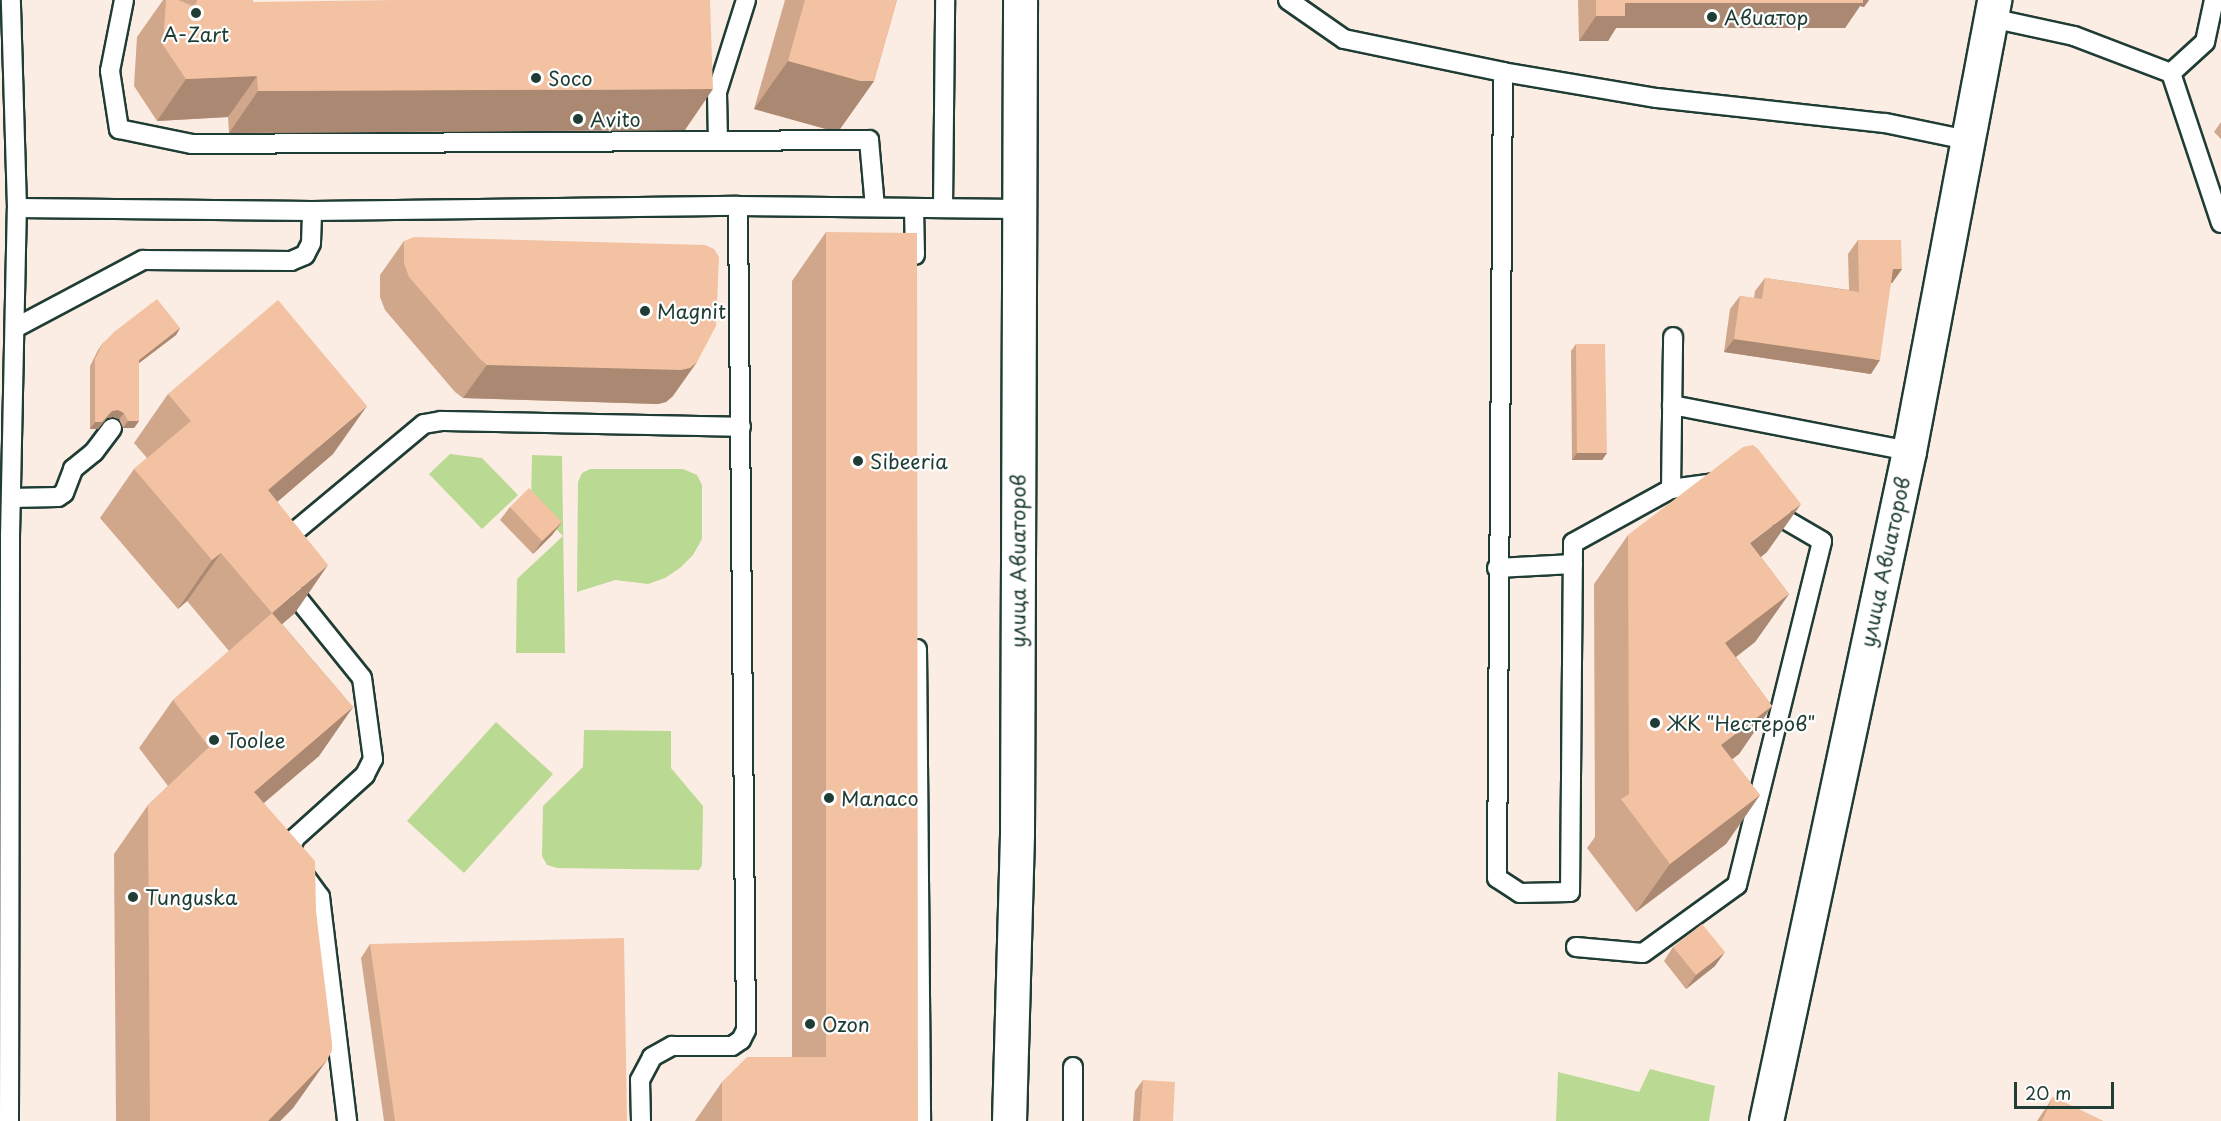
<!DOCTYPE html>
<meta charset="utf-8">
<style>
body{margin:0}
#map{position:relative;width:2221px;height:1121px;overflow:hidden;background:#fbede3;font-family:"Playpen Sans",sans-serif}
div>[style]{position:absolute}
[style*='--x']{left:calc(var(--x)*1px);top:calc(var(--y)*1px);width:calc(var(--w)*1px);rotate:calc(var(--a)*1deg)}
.green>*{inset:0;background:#bad992}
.roads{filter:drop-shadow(2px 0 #1f3d34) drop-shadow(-2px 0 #1f3d34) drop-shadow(0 2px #1f3d34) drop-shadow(0 -2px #1f3d34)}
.service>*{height:18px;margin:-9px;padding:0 9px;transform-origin:9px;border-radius:9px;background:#fff}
.primary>*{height:33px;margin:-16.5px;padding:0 16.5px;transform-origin:16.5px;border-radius:16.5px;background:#fff}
.wall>*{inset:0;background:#d1a78c}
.shaded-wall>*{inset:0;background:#aa8872}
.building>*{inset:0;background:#f3c2a3}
.dots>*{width:16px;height:16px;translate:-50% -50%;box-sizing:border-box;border:3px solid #fff;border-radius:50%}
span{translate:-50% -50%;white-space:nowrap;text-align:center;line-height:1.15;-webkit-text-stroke:4.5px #fff;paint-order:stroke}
.poi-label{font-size:20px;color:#1f3d34}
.left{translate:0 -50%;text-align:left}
.street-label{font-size:20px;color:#1f3d34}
.scale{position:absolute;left:2014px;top:1082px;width:100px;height:27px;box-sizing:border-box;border:3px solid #1f3d34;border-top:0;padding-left:8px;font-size:18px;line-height:21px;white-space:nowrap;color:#1f3d34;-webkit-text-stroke:4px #fff;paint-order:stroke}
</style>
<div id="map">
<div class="green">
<i style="clip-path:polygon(450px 454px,482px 458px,518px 495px,482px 529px,429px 474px)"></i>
<i style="clip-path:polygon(532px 455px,562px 456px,565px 653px,516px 653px,517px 579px,563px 536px,531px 503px)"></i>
<i style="clip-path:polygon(590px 469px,683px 469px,697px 475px,702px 485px,702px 539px,693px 555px,680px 568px,665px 578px,648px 584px,615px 580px,577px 592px,578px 482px,582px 473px)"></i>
<i style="clip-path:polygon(496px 722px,553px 774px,464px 873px,407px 821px)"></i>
<i style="clip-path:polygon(584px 730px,671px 731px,671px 768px,703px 806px,702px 865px,699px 870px,557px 868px,547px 865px,542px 856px,543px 806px,583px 767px)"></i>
<i style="clip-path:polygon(1650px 1069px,1715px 1086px,1709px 1121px,1556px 1121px,1558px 1072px,1639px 1092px)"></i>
</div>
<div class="roads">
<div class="service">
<i style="--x:124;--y:0;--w:72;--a:101.2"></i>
<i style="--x:110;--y:71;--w:59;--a:81.2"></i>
<i style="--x:119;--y:129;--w:75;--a:11.6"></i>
<i style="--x:192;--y:144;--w:677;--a:-0.34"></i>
<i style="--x:869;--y:140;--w:67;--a:84.9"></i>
<i style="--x:1288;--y:0;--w:68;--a:34.9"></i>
<i style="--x:1344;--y:39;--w:162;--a:11.7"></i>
<i style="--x:1503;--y:72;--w:156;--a:9.6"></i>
<i style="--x:1657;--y:98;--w:229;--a:6.3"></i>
<i style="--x:1885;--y:123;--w:84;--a:11.7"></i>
<i style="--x:1991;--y:18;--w:85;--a:12.2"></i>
<i style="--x:2074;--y:36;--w:104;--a:20.9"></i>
<i style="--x:2171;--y:73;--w:158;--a:71.6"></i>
<i style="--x:1503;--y:72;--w:806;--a:90.43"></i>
<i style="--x:1497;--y:878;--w:27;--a:33"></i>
<i style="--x:1520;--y:893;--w:50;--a:-1.1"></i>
<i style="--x:1570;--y:892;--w:349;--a:-89.5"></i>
<i style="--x:1573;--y:543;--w:112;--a:-28.9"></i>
<i style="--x:1671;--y:489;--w:43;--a:-7.9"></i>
<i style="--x:2171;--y:73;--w:46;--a:-42.4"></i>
<i style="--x:2205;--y:42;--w:43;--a:-77.9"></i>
<i style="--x:718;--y:141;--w:49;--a:-91.2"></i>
<i style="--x:717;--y:92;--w:96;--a:-72.5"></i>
<i style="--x:17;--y:208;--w:295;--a:0.6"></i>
<i style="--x:312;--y:211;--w:426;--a:-0.7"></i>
<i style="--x:738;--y:206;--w:281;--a:0.6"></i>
<i style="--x:914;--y:208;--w:47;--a:88.8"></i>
<i style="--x:943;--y:208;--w:208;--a:-89.4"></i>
<i style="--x:15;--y:328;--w:145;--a:-28"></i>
<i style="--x:143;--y:260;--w:148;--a:0.4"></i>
<i style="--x:291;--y:261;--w:15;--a:-23"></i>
<i style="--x:305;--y:255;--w:13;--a:-63"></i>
<i style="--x:311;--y:243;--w:32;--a:-88"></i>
<i style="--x:1672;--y:405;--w:241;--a:11"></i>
<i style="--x:1671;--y:489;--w:152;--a:-89.2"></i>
<i style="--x:11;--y:498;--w:47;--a:-1.2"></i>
<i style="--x:58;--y:497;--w:7;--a:-34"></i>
<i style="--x:64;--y:493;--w:26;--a:-69"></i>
<i style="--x:73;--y:469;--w:27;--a:-39"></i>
<i style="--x:94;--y:452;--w:30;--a:-53"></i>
<i style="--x:281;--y:543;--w:186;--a:-39.8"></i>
<i style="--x:424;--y:424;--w:17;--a:-10"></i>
<i style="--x:441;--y:421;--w:300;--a:1.1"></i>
<i style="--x:1497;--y:568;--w:76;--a:-3"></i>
<i style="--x:287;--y:585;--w:119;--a:51.1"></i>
<i style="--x:362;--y:678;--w:82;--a:82.3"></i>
<i style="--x:373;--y:759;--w:18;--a:117"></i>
<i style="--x:365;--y:775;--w:94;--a:138"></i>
<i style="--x:295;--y:838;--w:11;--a:112"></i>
<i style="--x:291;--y:848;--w:12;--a:81"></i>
<i style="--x:293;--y:860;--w:46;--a:53.9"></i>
<i style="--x:320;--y:897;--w:226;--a:83.1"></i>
<i style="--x:917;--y:649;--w:472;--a:89.5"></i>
<i style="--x:1576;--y:947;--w:67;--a:5.1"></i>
<i style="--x:1643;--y:953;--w:116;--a:-35.9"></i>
<i style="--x:1737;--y:885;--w:354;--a:-76.1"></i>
<i style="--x:1822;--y:541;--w:64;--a:-149.8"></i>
<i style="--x:9;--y:1121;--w:585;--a:-89.9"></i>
<i style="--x:10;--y:536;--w:328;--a:-88.8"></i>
<i style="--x:17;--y:208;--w:208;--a:-91.7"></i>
<i style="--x:641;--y:1121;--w:41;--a:-91.4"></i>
<i style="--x:640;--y:1080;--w:26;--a:-62"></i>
<i style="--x:652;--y:1057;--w:23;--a:-29"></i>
<i style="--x:672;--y:1046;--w:60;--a:0"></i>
<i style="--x:732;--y:1046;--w:11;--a:-34"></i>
<i style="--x:741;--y:1040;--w:11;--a:-63"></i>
<i style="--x:746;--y:1030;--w:824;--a:-90.56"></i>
<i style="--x:1073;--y:1121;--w:54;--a:-90"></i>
</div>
<div class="primary">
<i style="--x:1009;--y:1121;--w:287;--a:-88.4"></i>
<i style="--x:1017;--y:834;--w:834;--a:-89.79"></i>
<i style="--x:1766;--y:1121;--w:685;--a:-77.95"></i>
<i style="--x:1909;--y:451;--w:459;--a:-79.3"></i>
</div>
</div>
<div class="wall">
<i style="clip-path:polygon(163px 0,253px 0,253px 2px,685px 130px,229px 133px,228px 117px,157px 121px,134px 86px,137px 37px)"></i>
<i style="clip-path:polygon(785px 0,897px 0,874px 81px,840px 129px,826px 129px,754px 109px)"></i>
<i style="clip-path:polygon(1578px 0,1869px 0,1864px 7px,1860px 6px,1845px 28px,1616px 28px,1608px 41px,1579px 41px)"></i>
<i style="clip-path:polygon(2221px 122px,2221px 139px,2214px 132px)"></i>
<i style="clip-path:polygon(826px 232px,918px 1121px,695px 1121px,722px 1082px,792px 1057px,792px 281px)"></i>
<i style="clip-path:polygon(1858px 240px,1902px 269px,1892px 283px,1891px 283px,1871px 374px,1724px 352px,1730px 309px,1740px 296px,1754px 298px,1755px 291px,1765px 278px,1849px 290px,1848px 254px)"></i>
<i style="clip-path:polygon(404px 241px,673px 396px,666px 402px,658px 404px,463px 398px,455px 392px,385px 310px,380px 297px,380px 275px)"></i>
<i style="clip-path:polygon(180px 328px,176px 335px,139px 363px,139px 421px,134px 428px,123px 428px,119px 419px,113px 417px,107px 418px,98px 429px,90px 429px,90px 366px,98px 350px,103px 343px)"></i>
<i style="clip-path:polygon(1576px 344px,1607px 453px,1602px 460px,1572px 460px,1571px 351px)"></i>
<i style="clip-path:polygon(168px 394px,333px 454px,277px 502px,295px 613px,282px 624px,353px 707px,319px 756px,264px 803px,316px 912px,327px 1060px,293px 1108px,280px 1121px,116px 1121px,114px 854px,148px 805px,168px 786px,139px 748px,173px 700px,229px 651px,187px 601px,178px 609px,100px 518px,134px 469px,147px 458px,134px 443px)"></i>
<i style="clip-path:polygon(510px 507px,562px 522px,552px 535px,533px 554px,500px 520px)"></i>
<i style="clip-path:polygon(1628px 535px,1767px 552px,1761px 557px,1789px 594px,1755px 642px,1736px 657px,1772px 706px,1739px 754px,1732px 759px,1760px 795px,1726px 844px,1636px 912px,1587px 848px,1595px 837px,1594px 584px)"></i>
<i style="clip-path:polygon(370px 944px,627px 1121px,384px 1121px,361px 958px)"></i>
<i style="clip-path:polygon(1673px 947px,1715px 966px,1686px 989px,1664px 961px)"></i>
<i style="clip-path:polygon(1143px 1080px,1173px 1121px,1133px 1121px,1135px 1091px)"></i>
<i style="clip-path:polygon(2053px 1097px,2103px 1121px,2037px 1121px)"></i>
</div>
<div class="shaded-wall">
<i style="clip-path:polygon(1869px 0,1864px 7px,1860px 6px,1845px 28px,1616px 28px,1608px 41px,1579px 41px,1596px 16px,1625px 3px)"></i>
<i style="clip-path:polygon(788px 61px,874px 81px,840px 129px,826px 129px,754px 109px)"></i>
<i style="clip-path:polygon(257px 76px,228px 117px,157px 121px,186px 79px)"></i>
<i style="clip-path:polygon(713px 89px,685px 130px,229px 133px,258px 91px)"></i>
<i style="clip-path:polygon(1893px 269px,1902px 269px,1892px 283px,1884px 283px)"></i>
<i style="clip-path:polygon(180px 328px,176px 335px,134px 367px,139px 360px)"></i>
<i style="clip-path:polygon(1734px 339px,1880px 360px,1871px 374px,1724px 352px)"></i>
<i style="clip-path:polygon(697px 362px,673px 396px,666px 402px,658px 404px,463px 398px,487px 365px)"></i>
<i style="clip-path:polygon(367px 406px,333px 454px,234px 539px,268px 490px)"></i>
<i style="clip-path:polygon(118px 410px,124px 413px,119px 419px,113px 417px,107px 418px,98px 429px,90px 429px,95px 422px,112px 411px)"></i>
<i style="clip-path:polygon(128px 421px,139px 421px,134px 428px,123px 428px)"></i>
<i style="clip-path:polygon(1577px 453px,1607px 453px,1602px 460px,1572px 460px)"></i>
<i style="clip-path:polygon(1801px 504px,1767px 552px,1716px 592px,1750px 543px)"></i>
<i style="clip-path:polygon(562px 522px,552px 535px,533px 554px,542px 541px)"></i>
<i style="clip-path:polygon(221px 553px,187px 601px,178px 609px,212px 560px)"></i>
<i style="clip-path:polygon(328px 565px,295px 613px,238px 662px,272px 613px)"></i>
<i style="clip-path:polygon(1789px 594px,1755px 642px,1691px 692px,1725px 643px)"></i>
<i style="clip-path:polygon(1772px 706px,1739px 754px,1687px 793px,1721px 745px)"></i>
<i style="clip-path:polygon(353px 707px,319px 756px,220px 840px,254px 792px)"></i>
<i style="clip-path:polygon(1760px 795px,1726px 844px,1636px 912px,1670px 864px)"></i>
<i style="clip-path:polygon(1725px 952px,1715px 966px,1686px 989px,1696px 975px)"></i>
<i style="clip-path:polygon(327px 1060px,293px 1108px,280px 1121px,268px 1121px)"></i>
</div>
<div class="building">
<i style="clip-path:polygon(166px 0,178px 0,195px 7px,197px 0,253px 0,253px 2px,394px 0,710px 0,713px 89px,258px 91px,257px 76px,186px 79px,163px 45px)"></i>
<i style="clip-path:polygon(805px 0,897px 0,874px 81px,860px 81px,788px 61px)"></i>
<i style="clip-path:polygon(1596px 0,1863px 0,1863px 3px,1625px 3px,1625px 16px,1596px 16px)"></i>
<i style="clip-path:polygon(826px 232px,917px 233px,918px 1121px,722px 1121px,722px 1082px,747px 1057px,826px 1057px)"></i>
<i style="clip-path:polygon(414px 237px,705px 245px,714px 249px,719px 257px,716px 326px,697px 362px,690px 368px,681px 370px,487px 365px,479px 358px,409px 277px,404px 263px,404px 241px)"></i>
<i style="clip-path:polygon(1858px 240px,1901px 240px,1902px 269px,1893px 269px,1880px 360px,1734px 339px,1740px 296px,1762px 299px,1765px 278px,1859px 292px)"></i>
<i style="clip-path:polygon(157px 299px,180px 328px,139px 360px,139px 421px,128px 421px,124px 413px,118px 410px,112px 411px,102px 422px,95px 422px,95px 359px,103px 343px,114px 332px)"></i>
<i style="clip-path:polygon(278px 300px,367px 406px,268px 490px,328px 565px,272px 613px,221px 553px,212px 560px,134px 469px,191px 421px,168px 394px)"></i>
<i style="clip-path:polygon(1576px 344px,1605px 344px,1607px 453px,1577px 453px)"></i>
<i style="clip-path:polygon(1753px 445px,1758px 449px,1801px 504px,1750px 543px,1789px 594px,1725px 643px,1772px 706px,1721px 745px,1760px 795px,1670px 864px,1621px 799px,1629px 794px,1628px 535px,1743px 447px)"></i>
<i style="clip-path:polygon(529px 488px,562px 522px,542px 541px,510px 507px)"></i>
<i style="clip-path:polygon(272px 613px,353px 707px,254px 792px,315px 861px,316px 912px,332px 1043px,332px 1051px,327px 1060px,268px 1121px,150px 1121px,148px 805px,209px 747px,173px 700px)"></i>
<i style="clip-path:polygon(1702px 924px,1725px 952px,1696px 975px,1673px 947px)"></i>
<i style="clip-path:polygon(624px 938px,627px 1121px,395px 1121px,370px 944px)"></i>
<i style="clip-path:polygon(1143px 1080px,1175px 1082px,1173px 1121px,1140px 1121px)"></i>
<i style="clip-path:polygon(2053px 1097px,2103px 1121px,2042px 1121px)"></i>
</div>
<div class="dots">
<i style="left:196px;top:13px;background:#1f3d34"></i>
<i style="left:1712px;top:17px;background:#1f3d34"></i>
<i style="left:536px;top:78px;background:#1f3d34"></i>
<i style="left:578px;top:119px;background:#1f3d34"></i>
<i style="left:645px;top:311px;background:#1f3d34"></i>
<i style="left:858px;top:461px;background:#1f3d34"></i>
<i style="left:1655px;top:723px;background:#1f3d34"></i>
<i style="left:214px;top:740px;background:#1f3d34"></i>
<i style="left:829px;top:798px;background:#1f3d34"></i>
<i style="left:133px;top:897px;background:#1f3d34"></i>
<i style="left:810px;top:1024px;background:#1f3d34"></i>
</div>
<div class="poi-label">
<span class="left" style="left:1724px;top:17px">Авиатор</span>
<span style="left:196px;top:34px">A-Zart</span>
<span class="left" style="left:548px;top:78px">Soco</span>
<span class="left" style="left:590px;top:119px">Avito</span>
<span class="left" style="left:657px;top:311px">Magnit</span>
<span class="left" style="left:870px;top:461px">Sibeeria</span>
<span class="left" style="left:1667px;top:723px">ЖК "Нестеров"</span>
<span class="left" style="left:226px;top:740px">Toolee</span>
<span class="left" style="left:841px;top:798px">Manaco</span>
<span class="left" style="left:145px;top:897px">Tunguska</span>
<span class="left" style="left:822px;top:1024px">Ozon</span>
</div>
<div class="street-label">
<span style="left:1018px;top:561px;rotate:-90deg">улица Авиаторов</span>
<span style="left:1885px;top:562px;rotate:-78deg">улица Авиаторов</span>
</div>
<div class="scale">20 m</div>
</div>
